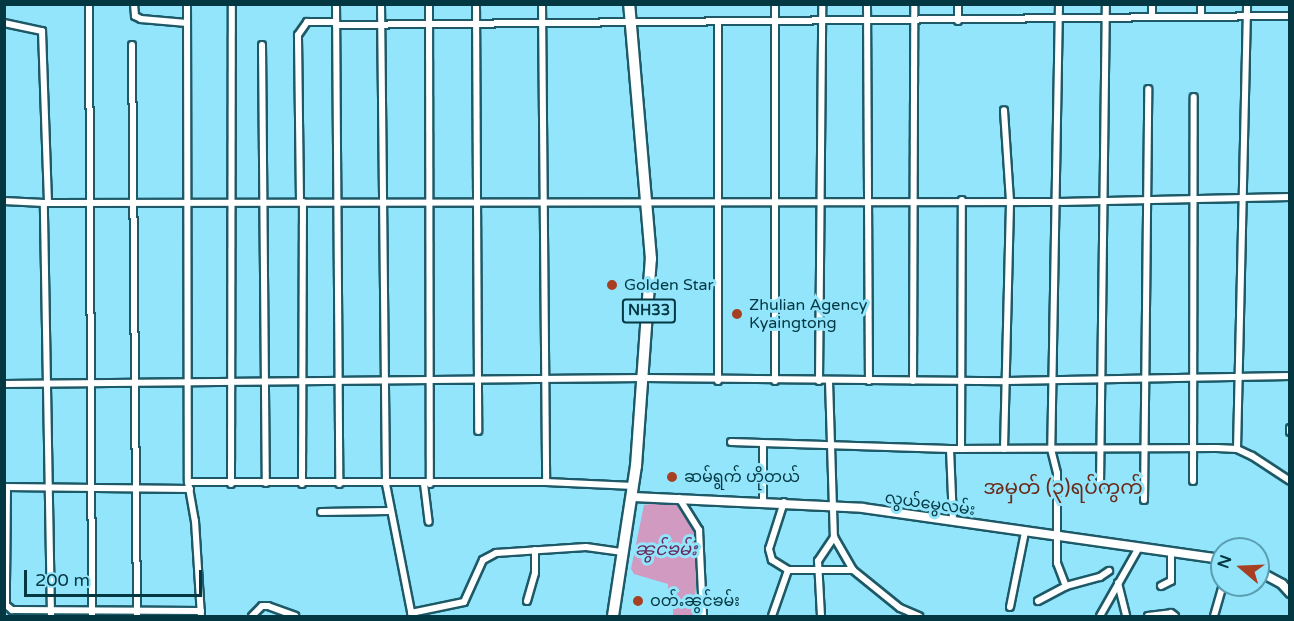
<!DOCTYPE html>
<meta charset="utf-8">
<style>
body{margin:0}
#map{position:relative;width:1294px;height:621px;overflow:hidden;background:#92e5fb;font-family:"Varela Round","Noto Sans Myanmar",sans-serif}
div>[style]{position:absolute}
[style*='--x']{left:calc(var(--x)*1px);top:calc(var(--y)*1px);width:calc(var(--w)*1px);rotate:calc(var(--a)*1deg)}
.water>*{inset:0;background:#d09ac1}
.roads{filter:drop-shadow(2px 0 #1d5967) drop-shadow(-2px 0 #1d5967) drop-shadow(0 2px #1d5967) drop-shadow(0 -2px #1d5967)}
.minor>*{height:6px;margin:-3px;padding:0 3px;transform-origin:3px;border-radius:3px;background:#fff}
.tertiary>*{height:8px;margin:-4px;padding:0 4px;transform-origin:4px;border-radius:4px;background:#fff}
.trunk>*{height:10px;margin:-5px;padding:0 5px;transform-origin:5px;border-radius:5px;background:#fff}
.dots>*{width:16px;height:16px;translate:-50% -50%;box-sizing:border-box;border:3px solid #92e5fb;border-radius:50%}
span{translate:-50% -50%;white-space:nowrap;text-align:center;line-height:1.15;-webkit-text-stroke:6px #92e5fb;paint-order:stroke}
.shield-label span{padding:2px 4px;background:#92e5fb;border:2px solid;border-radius:4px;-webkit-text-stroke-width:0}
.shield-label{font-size:15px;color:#033742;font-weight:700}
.poi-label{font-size:16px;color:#033742}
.left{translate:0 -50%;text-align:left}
.street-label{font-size:16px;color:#033742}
.water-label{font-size:18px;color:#69295c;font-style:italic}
.quarter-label{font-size:20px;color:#6c2917}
.frame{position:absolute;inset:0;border:6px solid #033742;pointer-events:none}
.north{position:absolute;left:1210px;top:537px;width:60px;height:60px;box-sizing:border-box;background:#92e5fb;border:2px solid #599fb1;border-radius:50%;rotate:289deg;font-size:16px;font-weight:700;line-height:24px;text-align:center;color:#033742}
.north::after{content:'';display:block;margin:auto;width:21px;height:27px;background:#a73f22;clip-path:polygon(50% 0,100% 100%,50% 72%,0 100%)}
.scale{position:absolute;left:24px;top:570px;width:178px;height:27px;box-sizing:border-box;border:3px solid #033742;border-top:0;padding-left:8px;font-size:18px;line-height:21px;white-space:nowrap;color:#033742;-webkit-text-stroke:4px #92e5fb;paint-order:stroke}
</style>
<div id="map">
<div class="water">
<i style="clip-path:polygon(674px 501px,692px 524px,696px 537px,698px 576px,695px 595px,699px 616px,673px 616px,673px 608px,668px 605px,668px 584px,634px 574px,631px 569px,644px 505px)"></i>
</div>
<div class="roads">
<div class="minor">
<i style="--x:89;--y:4;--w:612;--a:89.72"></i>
<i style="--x:134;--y:4;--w:12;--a:85"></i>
<i style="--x:135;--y:16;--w:7;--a:27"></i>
<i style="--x:141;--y:19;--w:46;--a:5"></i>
<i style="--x:187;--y:4;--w:478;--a:89.9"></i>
<i style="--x:188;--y:482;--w:40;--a:80"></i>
<i style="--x:195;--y:521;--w:95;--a:86.4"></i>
<i style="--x:336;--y:4;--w:480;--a:89.6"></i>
<i style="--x:381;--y:4;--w:480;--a:89.4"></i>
<i style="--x:386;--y:484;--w:135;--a:78.9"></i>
<i style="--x:429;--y:4;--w:480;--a:89.9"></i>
<i style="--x:476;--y:4;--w:427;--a:89.7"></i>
<i style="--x:542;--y:4;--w:478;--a:89.5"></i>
<i style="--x:867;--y:4;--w:377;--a:89.7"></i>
<i style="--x:1059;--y:4;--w:445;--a:91"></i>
<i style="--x:1051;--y:449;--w:25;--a:76"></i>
<i style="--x:1057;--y:473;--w:90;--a:90"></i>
<i style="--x:1057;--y:563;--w:25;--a:69"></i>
<i style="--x:1201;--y:4;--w:12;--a:90"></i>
<i style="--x:1152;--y:17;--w:13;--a:-90"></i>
<i style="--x:958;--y:21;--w:17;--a:-90"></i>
<i style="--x:718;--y:22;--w:359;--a:90"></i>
<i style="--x:4;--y:23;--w:39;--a:12"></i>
<i style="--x:42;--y:31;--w:171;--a:88"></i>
<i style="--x:336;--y:25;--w:954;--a:-0.54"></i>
<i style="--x:132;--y:45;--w:571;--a:89.5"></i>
<i style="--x:262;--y:45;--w:438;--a:89.5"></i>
<i style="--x:4;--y:201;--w:40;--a:2.9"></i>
<i style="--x:300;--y:201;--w:166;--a:-90.7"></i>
<i style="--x:298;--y:35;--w:16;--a:-55"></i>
<i style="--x:307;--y:22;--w:29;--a:0"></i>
<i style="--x:775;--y:381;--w:377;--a:-90"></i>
<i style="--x:819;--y:381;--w:377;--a:-89.5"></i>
<i style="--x:829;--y:381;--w:156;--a:88.2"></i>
<i style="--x:834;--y:537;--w:38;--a:60"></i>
<i style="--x:853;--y:570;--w:60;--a:39"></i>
<i style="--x:900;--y:608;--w:21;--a:23"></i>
<i style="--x:913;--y:381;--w:377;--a:-89.8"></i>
<i style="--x:4;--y:384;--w:641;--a:-0.54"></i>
<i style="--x:645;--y:378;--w:362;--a:0.5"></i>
<i style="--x:1007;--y:381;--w:283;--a:-1"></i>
<i style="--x:1290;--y:428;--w:4;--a:90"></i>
<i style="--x:731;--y:442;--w:219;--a:1.8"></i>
<i style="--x:950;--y:449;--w:267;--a:-0.2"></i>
<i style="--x:1217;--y:448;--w:20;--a:3"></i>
<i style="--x:1237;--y:449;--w:17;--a:25"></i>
<i style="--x:1252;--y:456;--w:45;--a:33.3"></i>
<i style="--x:763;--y:444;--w:59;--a:90"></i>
<i style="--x:950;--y:449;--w:72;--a:87.6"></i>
<i style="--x:961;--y:449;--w:249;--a:-89.8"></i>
<i style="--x:1004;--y:449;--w:248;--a:-88.6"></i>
<i style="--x:1010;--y:201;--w:91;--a:-93.8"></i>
<i style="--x:1237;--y:449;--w:445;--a:-88.7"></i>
<i style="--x:1193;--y:481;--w:384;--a:-89.9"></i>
<i style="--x:188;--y:482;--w:358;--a:0"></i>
<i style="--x:546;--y:482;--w:88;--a:2.6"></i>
<i style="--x:231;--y:484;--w:480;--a:-89.9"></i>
<i style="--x:302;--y:484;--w:282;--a:-89.8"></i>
<i style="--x:424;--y:484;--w:38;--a:83"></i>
<i style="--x:1100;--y:485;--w:481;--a:-89.3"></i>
<i style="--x:5;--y:487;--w:185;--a:0.6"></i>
<i style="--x:7;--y:488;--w:101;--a:90.6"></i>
<i style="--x:6;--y:589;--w:16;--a:90"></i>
<i style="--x:6;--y:605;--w:8;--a:40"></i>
<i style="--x:12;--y:610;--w:189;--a:0.3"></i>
<i style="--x:679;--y:498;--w:38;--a:58"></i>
<i style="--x:699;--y:530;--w:86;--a:87.3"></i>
<i style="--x:1144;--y:500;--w:411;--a:-89.4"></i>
<i style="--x:784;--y:502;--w:49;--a:107.7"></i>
<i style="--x:769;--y:549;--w:11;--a:75"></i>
<i style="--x:772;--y:560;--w:19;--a:32"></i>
<i style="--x:788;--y:570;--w:65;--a:0"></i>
<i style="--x:321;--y:512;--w:68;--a:-0.8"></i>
<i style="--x:1118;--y:583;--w:34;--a:76"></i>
<i style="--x:1161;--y:586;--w:11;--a:-27"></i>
<i style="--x:1171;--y:581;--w:28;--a:-90"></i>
<i style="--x:527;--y:601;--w:29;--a:-74"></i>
<i style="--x:535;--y:573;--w:23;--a:-90"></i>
<i style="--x:1038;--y:601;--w:32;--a:-28"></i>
<i style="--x:1066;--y:586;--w:35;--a:-15"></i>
<i style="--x:1100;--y:577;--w:11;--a:-34"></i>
<i style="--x:1010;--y:607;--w:76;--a:-78.7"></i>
<i style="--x:411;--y:613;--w:54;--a:-11.7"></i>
<i style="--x:464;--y:602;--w:46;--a:-65.7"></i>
<i style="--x:483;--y:560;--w:15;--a:-28"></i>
<i style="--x:496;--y:553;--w:90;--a:-3.8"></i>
<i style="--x:586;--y:547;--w:37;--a:8"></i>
<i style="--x:51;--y:616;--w:413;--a:-91"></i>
<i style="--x:44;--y:203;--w:1012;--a:-0.06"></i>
<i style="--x:1056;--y:202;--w:234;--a:-1.2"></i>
<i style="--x:252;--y:616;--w:14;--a:-45"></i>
<i style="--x:262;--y:606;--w:6;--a:0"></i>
<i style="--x:268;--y:606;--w:29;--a:20"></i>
<i style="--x:772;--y:616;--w:49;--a:-70.8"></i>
<i style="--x:821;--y:616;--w:55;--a:-93.1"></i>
<i style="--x:818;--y:561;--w:29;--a:-56"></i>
<i style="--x:1100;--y:616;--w:77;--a:-60.4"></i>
<i style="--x:1148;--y:616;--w:23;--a:-7"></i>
<i style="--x:1171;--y:613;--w:5;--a:37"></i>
<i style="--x:1214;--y:616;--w:32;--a:-74"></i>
</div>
<div class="tertiary">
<i style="--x:632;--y:497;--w:231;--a:2.7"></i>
<i style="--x:863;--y:508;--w:363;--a:8.1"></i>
<i style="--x:1258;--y:571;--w:27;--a:28"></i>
<i style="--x:1282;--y:584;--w:12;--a:48"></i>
</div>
<div class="trunk">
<i style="--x:613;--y:616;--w:152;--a:-81.3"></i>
<i style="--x:636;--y:466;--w:208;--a:-85.9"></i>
<i style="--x:651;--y:259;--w:256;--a:-94.9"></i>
</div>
</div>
<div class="dots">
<i style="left:612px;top:285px;background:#a73f22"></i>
<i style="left:737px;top:314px;background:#a73f22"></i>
<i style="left:672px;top:477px;background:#a73f22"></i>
<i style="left:638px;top:601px;background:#a73f22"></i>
</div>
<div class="shield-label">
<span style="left:649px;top:311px">NH33</span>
</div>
<div class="poi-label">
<span class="left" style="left:624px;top:285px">Golden Star</span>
<span class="left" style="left:749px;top:314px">Zhulian Agency<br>Kyaingtong</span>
<span class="left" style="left:684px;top:477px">ဆမ်ရွက် ဟိုတယ်</span>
<span class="left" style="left:650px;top:601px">ဝတ်ႉၼွင်ၶမ်း</span>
</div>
<div class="street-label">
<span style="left:930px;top:504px;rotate:8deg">လွယ်မွေလမ်း</span>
</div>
<div class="water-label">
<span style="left:666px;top:549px">ၼွင်ၶမ်း</span>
</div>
<div class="quarter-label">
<span style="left:1063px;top:488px">အမှတ် (၃)ရပ်ကွက်</span>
</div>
<div class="frame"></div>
<div class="north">N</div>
<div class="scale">200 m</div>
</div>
